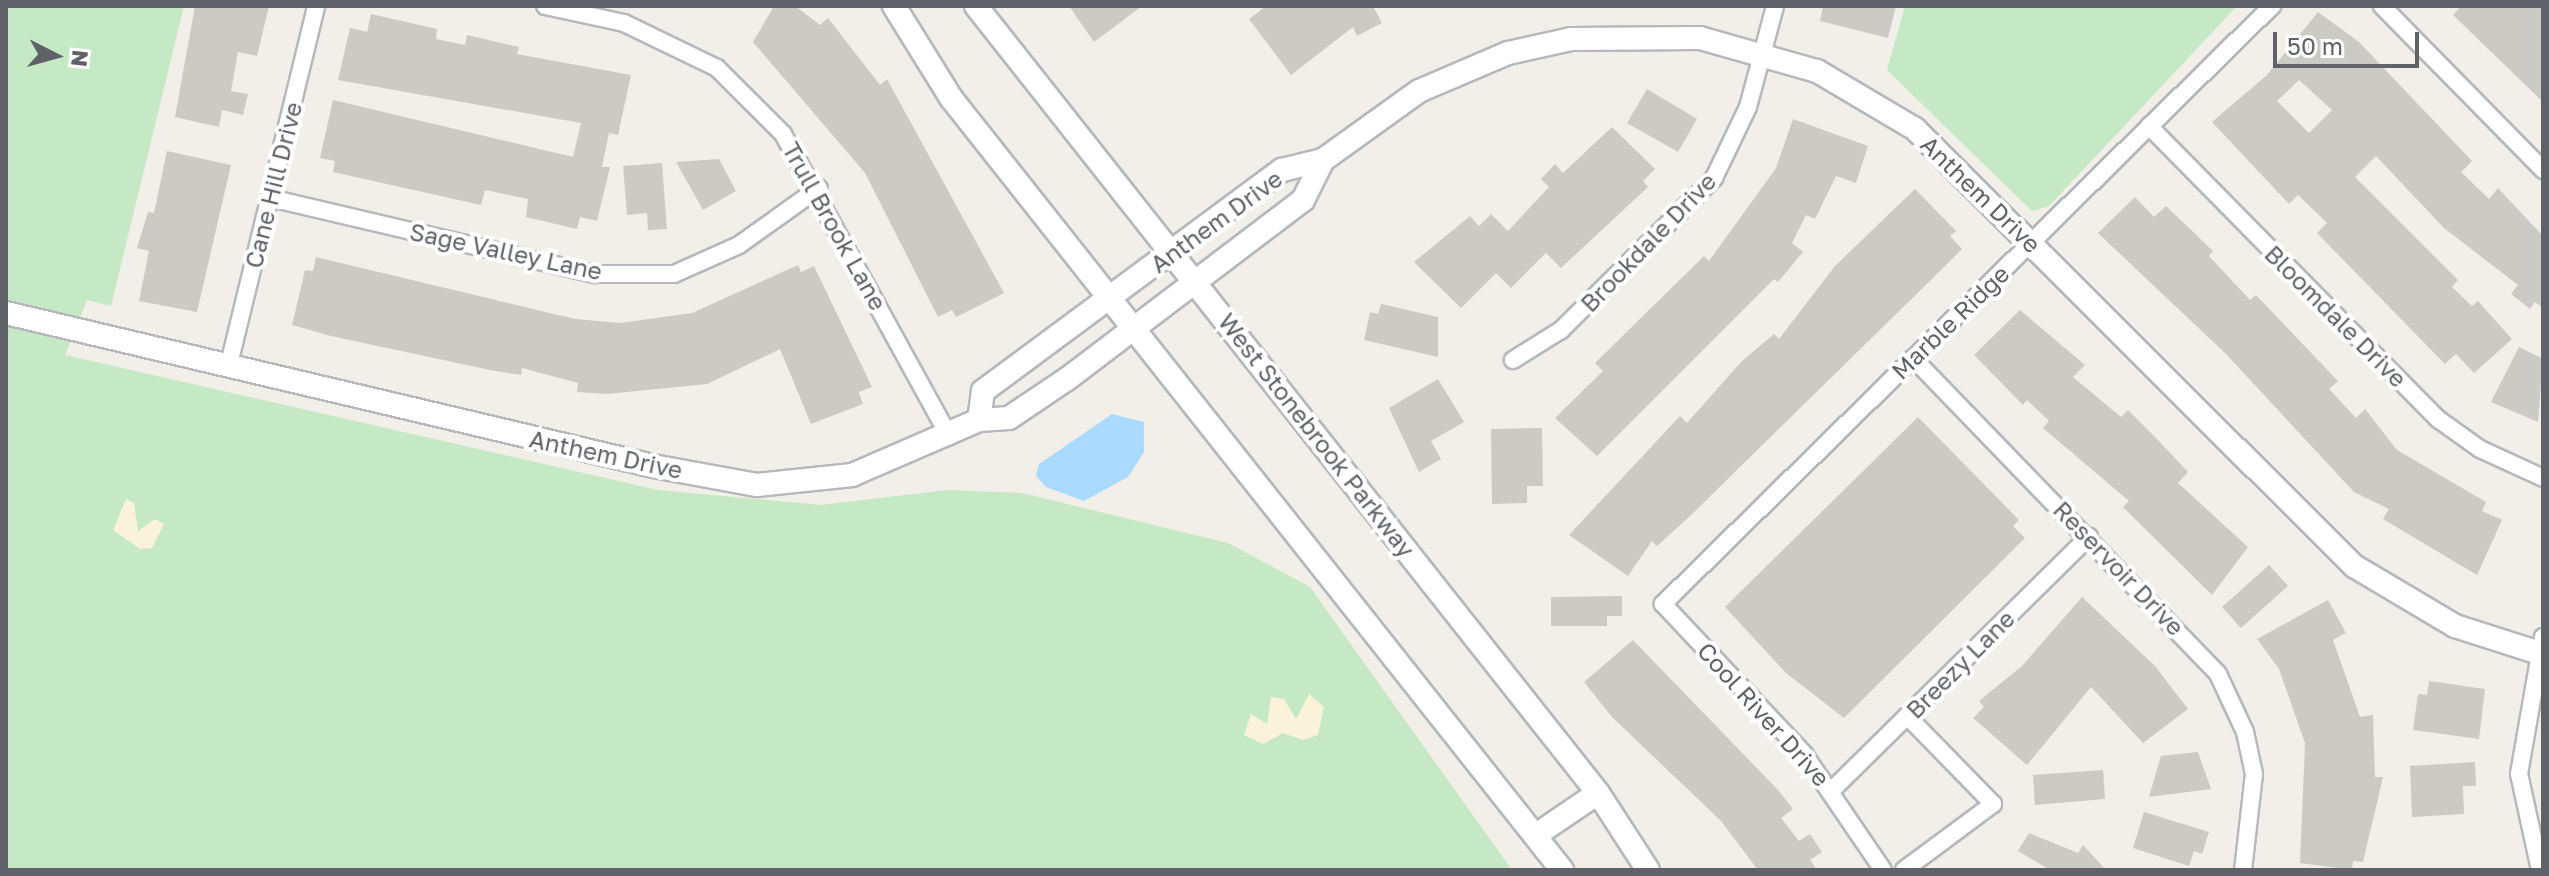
<!DOCTYPE html>
<style>
body{margin:0}
#map{position:relative;width:2549px;height:876px;overflow:hidden;background:#f1efe8;font-family:"Golos Text",sans-serif}
div>[style]{position:absolute}
[style*='--x']{left:calc(var(--x)*1px);top:calc(var(--y)*1px);width:calc(var(--w)*1px);rotate:calc(var(--a)*1deg)}
.green>*{inset:0;background:#c5e8c5}
.sand>*{inset:0;background:#fbf3d9}
.water>*{inset:0;background:#aadaff}
.building>*{inset:0;background:#cccac5}
.roads{filter:drop-shadow(2px 0 #b5b8bc) drop-shadow(-2px 0 #b5b8bc) drop-shadow(0 2px #b5b8bc) drop-shadow(0 -2px #b5b8bc)}
.minor>*{height:16px;margin:-8px;padding:0 8px;transform-origin:8px;border-radius:8px;background:#fff}
.tertiary>*{height:22px;margin:-11px;padding:0 11px;transform-origin:11px;border-radius:11px;background:#fff}
span{translate:-50% -50%;white-space:nowrap;text-align:center;line-height:1.15;-webkit-text-stroke:8px #fff;paint-order:stroke}
.street-label{font-size:24px;color:#5f6368}
.frame{position:absolute;inset:0;border:8px solid #5f6368;pointer-events:none}
.north{position:absolute;left:16px;top:16px;width:80px;height:80px;-webkit-text-stroke:6px #fff;paint-order:stroke;rotate:96deg;font-size:22px;font-weight:700;line-height:32px;text-align:center;color:#5f6368}
.north::after{content:'';display:block;margin:auto;width:28px;height:36px;background:#5f6368;clip-path:polygon(50% 0,100% 100%,50% 72%,0 100%)}
.scale{position:absolute;left:2273px;top:32px;width:146px;height:36px;box-sizing:border-box;border:4px solid #5f6368;border-top:0;padding-left:10px;font-size:24px;line-height:28px;white-space:nowrap;color:#5f6368;-webkit-text-stroke:6px #fff;paint-order:stroke}
</style>
<div id="map">
<div class="green">
<i style="clip-path:polygon(6px 6px,184px 6px,111px 306px,87px 300px,65px 355px,658px 490px,821px 505px,947px 490px,1022px 493px,1228px 543px,1310px 587px,1512px 870px,6px 870px)"></i>
<i style="clip-path:polygon(1905px 6px,2237px 6px,2049px 206px,2032px 211px,1887px 70px)"></i>
</div>
<div class="sand">
<i style="clip-path:polygon(126px 499px,134px 503px,138px 531px,155px 519px,164px 524px,152px 548px,140px 549px,113px 530px)"></i>
<i style="clip-path:polygon(1309px 694px,1324px 707px,1318px 735px,1303px 740px,1283px 733px,1263px 744px,1244px 735px,1251px 714px,1267px 724px,1271px 697px,1284px 699px,1296px 719px)"></i>
</div>
<div class="water">
<i style="clip-path:polygon(1112px 414px,1144px 422px,1144px 452px,1128px 477px,1084px 501px,1046px 487px,1036px 476px,1039px 464px)"></i>
</div>
<div class="building">
<i style="clip-path:polygon(195px 6px,269px 6px,257px 56px,238px 52px,231px 91px,248px 94px,243px 115px,222px 110px,219px 127px,175px 117px)"></i>
<i style="clip-path:polygon(774px 6px,795px 6px,820px 25px,828px 18px,880px 85px,887px 79px,1004px 293px,956px 317px,952px 310px,938px 317px,865px 173px,753px 42px)"></i>
<i style="clip-path:polygon(1069px 6px,1142px 6px,1094px 42px)"></i>
<i style="clip-path:polygon(1266px 6px,1373px 6px,1382px 23px,1357px 36px,1353px 27px,1291px 75px,1249px 19px)"></i>
<i style="clip-path:polygon(1823px 6px,1896px 6px,1888px 38px,1820px 21px)"></i>
<i style="clip-path:polygon(2461px 6px,2543px 6px,2543px 102px,2453px 15px)"></i>
<i style="clip-path:polygon(evenodd,2318px 12px,2359px 42px,2472px 161px,2461px 172px,2489px 199px,2498px 188px,2543px 236px,2543px 308px,2535px 302px,2530px 309px,2511px 294px,2518px 285px,2444px 228px,2376px 156px,2355px 177px,2458px 280px,2452px 287px,2472px 306px,2478px 301px,2512px 339px,2474px 373px,2456px 354px,2445px 364px,2317px 233px,2327px 223px,2298px 195px,2289px 204px,2212px 122px,2267px 75px,2318px 12px,2299px 80px,2332px 110px,2309px 133px,2277px 101px,2299px 80px)"></i>
<i style="clip-path:polygon(371px 14px,437px 29px,436px 39px,465px 45px,467px 35px,519px 47px,517px 54px,631px 75px,618px 135px,609px 133px,602px 167px,610px 167px,597px 221px,580px 217px,577px 229px,526px 217px,528px 199px,485px 190px,481px 205px,333px 172px,335px 161px,320px 158px,333px 100px,573px 157px,581px 123px,338px 80px,350px 28px,367px 32px)"></i>
<i style="clip-path:polygon(1647px 89px,1697px 119px,1678px 152px,1627px 123px)"></i>
<i style="clip-path:polygon(1793px 119px,1868px 146px,1856px 183px,1836px 176px,1815px 219px,1806px 215px,1792px 243px,1803px 252px,1778px 282px,1774px 279px,1597px 456px,1555px 418px,1603px 371px,1595px 363px,1704px 256px,1709px 261px,1776px 168px)"></i>
<i style="clip-path:polygon(1612px 127px,1655px 169px,1643px 181px,1648px 187px,1561px 268px,1546px 253px,1511px 288px,1496px 273px,1461px 308px,1414px 262px,1470px 216px,1479px 226px,1491px 214px,1508px 231px,1549px 187px,1541px 179px,1555px 164px,1563px 173px)"></i>
<i style="clip-path:polygon(167px 151px,231px 165px,197px 312px,139px 301px,149px 251px,137px 248px,148px 212px,154px 213px)"></i>
<i style="clip-path:polygon(719px 159px,736px 191px,703px 210px,676px 162px)"></i>
<i style="clip-path:polygon(662px 163px,667px 229px,648px 230px,647px 213px,627px 215px,623px 166px)"></i>
<i style="clip-path:polygon(1915px 189px,1956px 231px,1950px 236px,1962px 249px,1939px 272px,1688px 518px,1657px 546px,1652px 541px,1628px 576px,1569px 535px,1680px 416px,1687px 423px,1741px 362px,1774px 334px,1779px 339px,1835px 266px)"></i>
<i style="clip-path:polygon(2135px 197px,2154px 217px,2166px 206px,2213px 251px,2209px 256px,2250px 300px,2256px 295px,2338px 381px,2329px 389px,2356px 418px,2365px 409px,2397px 450px,2486px 502px,2482px 511px,2502px 520px,2477px 575px,2383px 519px,2389px 509px,2354px 492px,2226px 354px,2098px 233px)"></i>
<i style="clip-path:polygon(316px 257px,575px 319px,620px 323px,692px 313px,798px 265px,801px 272px,814px 266px,872px 387px,859px 392px,863px 404px,811px 424px,780px 349px,707px 384px,607px 394px,577px 392px,578px 383px,522px 368px,521px 375px,490px 370px,331px 336px,292px 325px,305px 270px,313px 271px)"></i>
<i style="clip-path:polygon(1381px 304px,1438px 317px,1438px 357px,1364px 340px,1370px 312px,1378px 314px)"></i>
<i style="clip-path:polygon(2020px 310px,2085px 365px,2073px 377px,2121px 417px,2128px 410px,2155px 437px,2188px 472px,2178px 483px,2248px 547px,2212px 595px,2123px 507px,2129px 501px,2043px 428px,2049px 421px,2027px 400px,2023px 405px,1974px 355px)"></i>
<i style="clip-path:polygon(2519px 347px,2543px 359px,2538px 422px,2491px 402px)"></i>
<i style="clip-path:polygon(1438px 379px,1464px 422px,1431px 441px,1441px 459px,1419px 472px,1389px 408px)"></i>
<i style="clip-path:polygon(1918px 417px,2019px 520px,2013px 526px,2025px 538px,1844px 718px,1786px 673px,1725px 607px)"></i>
<i style="clip-path:polygon(1542px 428px,1543px 486px,1527px 486px,1527px 503px,1492px 504px,1491px 429px)"></i>
<i style="clip-path:polygon(2269px 565px,2288px 586px,2241px 628px,2222px 607px)"></i>
<i style="clip-path:polygon(1622px 596px,1622px 616px,1607px 616px,1607px 626px,1551px 626px,1551px 597px)"></i>
<i style="clip-path:polygon(2082px 597px,2155px 666px,2188px 709px,2143px 743px,2091px 687px,2027px 765px,1973px 718px,1984px 707px,1979px 701px,2022px 666px)"></i>
<i style="clip-path:polygon(2328px 600px,2346px 633px,2333px 640px,2360px 717px,2373px 715px,2375px 777px,2383px 777px,2363px 862px,2353px 861px,2352px 870px,2300px 863px,2305px 743px,2279px 669px,2257px 639px)"></i>
<i style="clip-path:polygon(1633px 640px,1779px 791px,1793px 809px,1781px 818px,1799px 841px,1810px 834px,1822px 852px,1810px 860px,1817px 870px,1758px 870px,1721px 821px,1612px 717px,1584px 682px)"></i>
<i style="clip-path:polygon(2429px 681px,2485px 689px,2479px 739px,2413px 730px,2418px 694px,2427px 695px)"></i>
<i style="clip-path:polygon(2198px 752px,2211px 789px,2149px 797px,2161px 756px)"></i>
<i style="clip-path:polygon(2475px 762px,2476px 786px,2463px 786px,2464px 814px,2412px 817px,2410px 766px)"></i>
<i style="clip-path:polygon(2103px 770px,2105px 799px,2035px 805px,2033px 775px)"></i>
<i style="clip-path:polygon(2144px 812px,2209px 832px,2202px 854px,2194px 851px,2189px 866px,2133px 848px)"></i>
<i style="clip-path:polygon(2029px 833px,2078px 853px,2083px 845px,2106px 870px,2050px 870px,2018px 851px)"></i>
</div>
<div class="roads">
<div class="minor">
<i style="--x:545;--y:6;--w:81;--a:12.1"></i>
<i style="--x:624;--y:23;--w:103;--a:25.8"></i>
<i style="--x:717;--y:68;--w:93;--a:45"></i>
<i style="--x:783;--y:134;--w:345;--a:61.2"></i>
<i style="--x:2382;--y:6;--w:230;--a:45.5"></i>
<i style="--x:2149;--y:126;--w:412;--a:45.4"></i>
<i style="--x:2438;--y:419;--w:52;--a:35.5"></i>
<i style="--x:2480;--y:449;--w:69;--a:24.7"></i>
<i style="--x:270;--y:198;--w:334;--a:13.2"></i>
<i style="--x:595;--y:274;--w:79;--a:0"></i>
<i style="--x:674;--y:274;--w:71;--a:-24"></i>
<i style="--x:739;--y:245;--w:98;--a:-35.5"></i>
<i style="--x:1913;--y:358;--w:439;--a:46"></i>
<i style="--x:2218;--y:674;--w:64;--a:65"></i>
<i style="--x:2245;--y:732;--w:43;--a:77.9"></i>
<i style="--x:2254;--y:774;--w:97;--a:96.5"></i>
<i style="--x:1513;--y:360;--w:57;--a:-32"></i>
<i style="--x:1561;--y:330;--w:216;--a:-44.8"></i>
<i style="--x:1714;--y:178;--w:79;--a:-64.4"></i>
<i style="--x:1748;--y:107;--w:105;--a:-75"></i>
<i style="--x:229;--y:364;--w:368;--a:-76.3"></i>
<i style="--x:1832;--y:790;--w:361;--a:-44.6"></i>
<i style="--x:1883;--y:870;--w:140;--a:-124.3"></i>
<i style="--x:1804;--y:754;--w:206;--a:-133.2"></i>
<i style="--x:1663;--y:604;--w:854;--a:-44.48"></i>
<i style="--x:1904;--y:870;--w:111;--a:-36.6"></i>
<i style="--x:1993;--y:804;--w:123;--a:-134.3"></i>
<i style="--x:2540;--y:870;--w:98;--a:-102.3"></i>
<i style="--x:2519;--y:774;--w:139;--a:-80.1"></i>
</div>
<div class="tertiary">
<i style="--x:894;--y:6;--w:108;--a:58.2"></i>
<i style="--x:951;--y:98;--w:985;--a:51.64"></i>
<i style="--x:976;--y:6;--w:1003;--a:51.68"></i>
<i style="--x:1598;--y:793;--w:92;--a:57"></i>
<i style="--x:6;--y:313;--w:665;--a:13.3"></i>
<i style="--x:653;--y:466;--w:106;--a:10.4"></i>
<i style="--x:757;--y:485;--w:96;--a:-6"></i>
<i style="--x:852;--y:475;--w:138;--a:-23.4"></i>
<i style="--x:979;--y:420;--w:30;--a:-4"></i>
<i style="--x:1009;--y:418;--w:70;--a:-33.9"></i>
<i style="--x:1067;--y:379;--w:296;--a:-37.2"></i>
<i style="--x:1303;--y:200;--w:45;--a:-63.4"></i>
<i style="--x:979;--y:420;--w:29;--a:-82"></i>
<i style="--x:983;--y:391;--w:372;--a:-36.5"></i>
<i style="--x:1282;--y:170;--w:42;--a:-13.7"></i>
<i style="--x:1323;--y:160;--w:118;--a:-35.7"></i>
<i style="--x:1419;--y:91;--w:97;--a:-23.1"></i>
<i style="--x:1508;--y:53;--w:65;--a:-12.5"></i>
<i style="--x:1571;--y:39;--w:129;--a:-0.4"></i>
<i style="--x:1700;--y:38;--w:122;--a:15.8"></i>
<i style="--x:1817;--y:71;--w:114;--a:30.6"></i>
<i style="--x:1915;--y:129;--w:619;--a:44.87"></i>
<i style="--x:2354;--y:566;--w:117;--a:30.7"></i>
<i style="--x:2455;--y:626;--w:92;--a:17.7"></i>
<i style="--x:1539;--y:833;--w:71;--a:-34.1"></i>
</div>
</div>
<div class="street-label">
<span style="left:273px;top:185px;rotate:-76deg">Cane Hill Drive</span>
<span style="left:1981px;top:194px;rotate:44deg">Anthem Drive</span>
<span style="left:1216px;top:221px;rotate:-36deg">Anthem Drive</span>
<span style="left:835px;top:226px;rotate:61deg">Trull Brook Lane</span>
<span style="left:1648px;top:242px;rotate:-46deg">Brookdale Drive</span>
<span style="left:506px;top:251px;rotate:12deg">Sage Valley Lane</span>
<span style="left:2336px;top:316px;rotate:45deg">Bloomdale Drive</span>
<span style="left:1950px;top:322px;rotate:-44deg">Marble Ridge</span>
<span style="left:1317px;top:435px;rotate:52deg">West Stonebrook Parkway</span>
<span style="left:606px;top:454px;rotate:12deg">Anthem Drive</span>
<span style="left:2119px;top:568px;rotate:46deg">Reservoir Drive</span>
<span style="left:1960px;top:664px;rotate:-45deg">Breezy Lane</span>
<span style="left:1764px;top:714px;rotate:48deg">Cool River Drive</span>
</div>
<div class="frame"></div>
<div class="north">N</div>
<div class="scale">50 m</div>
</div>
